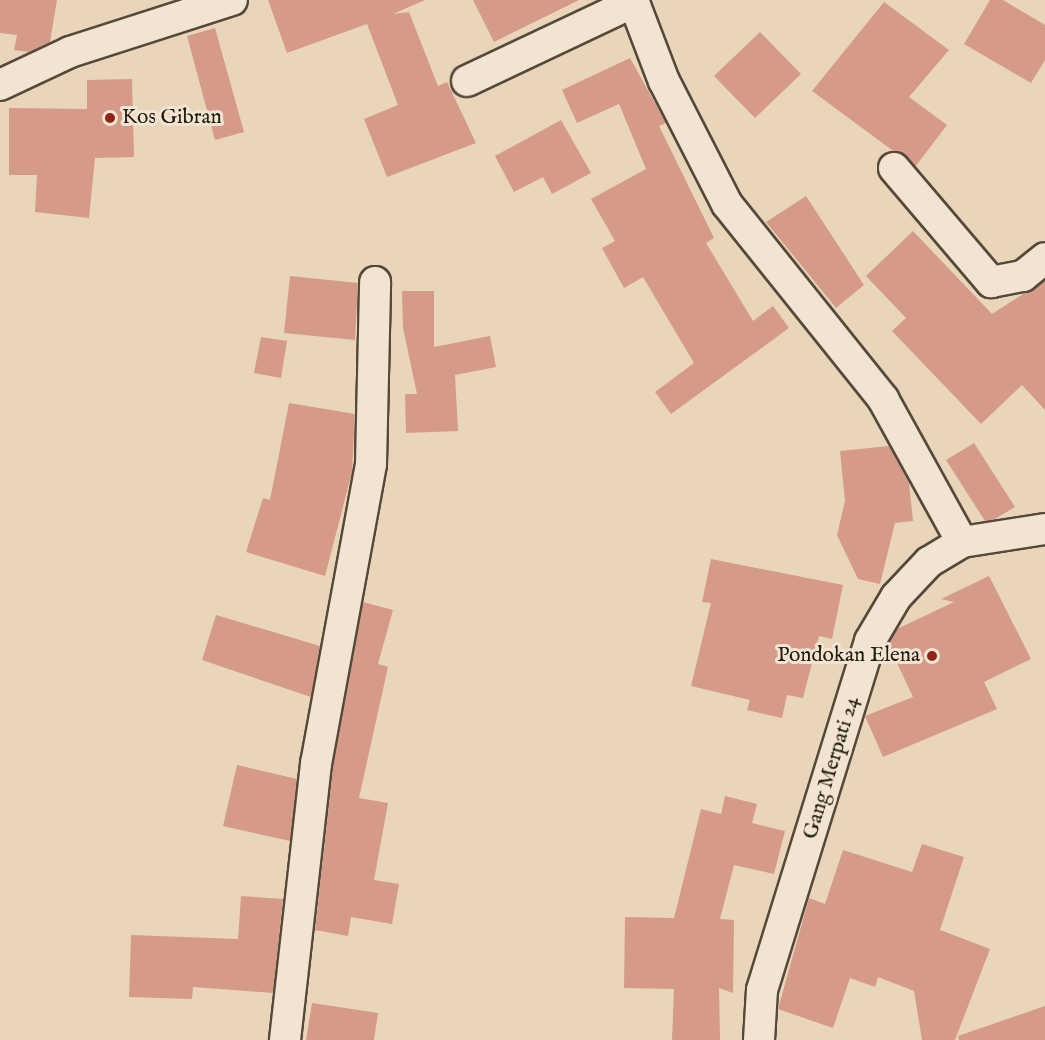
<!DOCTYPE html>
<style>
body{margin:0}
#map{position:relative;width:1045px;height:1040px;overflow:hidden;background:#e9d6ba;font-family:"IM FELL English",serif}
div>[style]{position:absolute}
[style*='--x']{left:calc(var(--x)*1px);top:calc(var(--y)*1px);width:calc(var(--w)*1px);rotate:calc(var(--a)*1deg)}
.building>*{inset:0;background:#d59a88}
.roads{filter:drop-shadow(2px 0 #554939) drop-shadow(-2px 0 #554939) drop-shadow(0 2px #554939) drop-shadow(0 -2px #554939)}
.minor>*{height:30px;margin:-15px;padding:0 15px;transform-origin:15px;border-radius:15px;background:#f1e4d2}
.dots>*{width:16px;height:16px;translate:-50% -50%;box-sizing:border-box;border:3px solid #f1e4d2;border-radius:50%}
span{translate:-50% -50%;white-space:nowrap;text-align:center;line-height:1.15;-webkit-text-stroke:6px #f1e4d2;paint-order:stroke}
.poi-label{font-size:21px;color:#241a0e}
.left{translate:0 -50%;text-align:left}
.right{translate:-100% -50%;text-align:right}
.street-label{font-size:21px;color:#241a0e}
</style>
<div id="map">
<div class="building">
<i style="clip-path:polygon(0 0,57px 0,50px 42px,29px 52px,14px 50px,17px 35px,0 33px)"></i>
<i style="clip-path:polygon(268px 0,425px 0,393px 14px,409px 12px,438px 86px,447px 82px,476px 143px,387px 177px,364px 119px,398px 105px,367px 24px,287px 53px)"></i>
<i style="clip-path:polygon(473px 0,579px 0,494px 42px)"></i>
<i style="clip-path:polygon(990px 0,1003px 0,1045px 25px,1045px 60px,1031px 83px,964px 44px)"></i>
<i style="clip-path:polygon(884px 2px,949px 50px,909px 97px,947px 125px,915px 167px,812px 91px)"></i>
<i style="clip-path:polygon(215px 28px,244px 132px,215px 140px,187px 36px)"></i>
<i style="clip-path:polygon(760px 32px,801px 74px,755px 118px,714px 76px)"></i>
<i style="clip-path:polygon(630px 58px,666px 123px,659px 126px,714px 238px,706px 243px,753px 321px,773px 306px,789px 328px,671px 414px,655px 392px,694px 363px,643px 277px,624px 288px,602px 248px,615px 241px,591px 199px,646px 169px,619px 104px,577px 123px,562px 90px)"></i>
<i style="clip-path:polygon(132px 79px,134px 157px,95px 158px,89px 218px,35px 212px,37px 175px,9px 175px,9px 108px,87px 109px,87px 80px)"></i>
<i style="clip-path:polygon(561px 120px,591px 173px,552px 194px,543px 177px,514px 192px,495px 156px)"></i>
<i style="clip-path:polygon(806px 196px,864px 285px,836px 308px,766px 222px)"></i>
<i style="clip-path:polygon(913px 231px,992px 314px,1045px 280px,1045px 410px,1022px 385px,981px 424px,892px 331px,906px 318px,866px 276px)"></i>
<i style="clip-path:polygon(290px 276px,358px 283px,355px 340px,284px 333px)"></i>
<i style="clip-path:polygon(402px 291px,434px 291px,434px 347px,490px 336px,496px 367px,455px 375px,458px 431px,406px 433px,405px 394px,417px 394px,403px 328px)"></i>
<i style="clip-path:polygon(261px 337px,287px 341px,281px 378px,254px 373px)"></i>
<i style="clip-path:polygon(289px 403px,355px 414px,352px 472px,325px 576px,246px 552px,263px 498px,270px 500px)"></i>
<i style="clip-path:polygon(974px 443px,1015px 507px,995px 519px,985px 521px,946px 460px)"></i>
<i style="clip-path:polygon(889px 446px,909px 483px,913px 521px,895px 523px,880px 584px,858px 579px,837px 535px,845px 501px,840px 451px)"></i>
<i style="clip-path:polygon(711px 559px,843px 585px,832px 639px,819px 636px,803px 698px,787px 695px,782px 718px,747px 710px,750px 700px,691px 686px,711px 603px,702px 602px)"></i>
<i style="clip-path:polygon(989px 576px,1031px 659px,984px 682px,997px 709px,883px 757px,865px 716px,913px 697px,888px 644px,897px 629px,954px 602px,941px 599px)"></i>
<i style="clip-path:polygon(363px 602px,393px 610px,378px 664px,388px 667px,359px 798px,388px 803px,374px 880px,399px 884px,392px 924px,351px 917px,348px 936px,315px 930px,333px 767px)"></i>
<i style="clip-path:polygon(216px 615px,320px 646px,311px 697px,202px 660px)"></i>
<i style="clip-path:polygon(237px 765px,297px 779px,290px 841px,223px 826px)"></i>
<i style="clip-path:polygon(725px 796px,757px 804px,752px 823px,785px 831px,774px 874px,734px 865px,720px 919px,734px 920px,733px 993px,719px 988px,720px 1040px,672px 1040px,674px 989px,624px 988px,625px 917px,674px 918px,701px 809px,721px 814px)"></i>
<i style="clip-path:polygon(922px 844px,964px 857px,940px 930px,990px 949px,955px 1040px,922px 1040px,914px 991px,878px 977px,875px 987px,850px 978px,833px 1028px,778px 1009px,809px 898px,825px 904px,843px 850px,912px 872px)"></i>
<i style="clip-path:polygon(241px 896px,283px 899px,273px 993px,193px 987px,192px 999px,129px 997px,131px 935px,238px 939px)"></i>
<i style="clip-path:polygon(312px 1003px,378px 1013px,374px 1040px,306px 1040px)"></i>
<i style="clip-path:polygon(1045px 1006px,1045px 1040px,959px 1040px,958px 1036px)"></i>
</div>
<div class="roads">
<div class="minor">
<i style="--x:633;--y:0;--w:87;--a:69.1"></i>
<i style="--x:664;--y:81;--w:138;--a:62.9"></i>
<i style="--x:727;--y:204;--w:250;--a:51.3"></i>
<i style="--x:883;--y:399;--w:163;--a:61.1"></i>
<i style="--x:467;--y:81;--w:185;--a:-25.3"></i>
<i style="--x:0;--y:85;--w:77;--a:-25.2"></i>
<i style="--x:70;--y:52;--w:170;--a:-17.8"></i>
<i style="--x:894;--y:168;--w:150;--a:49.6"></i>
<i style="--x:991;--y:282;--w:33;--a:-11"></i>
<i style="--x:1023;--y:276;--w:28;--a:-39"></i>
<i style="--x:285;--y:1040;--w:278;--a:-83.6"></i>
<i style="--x:316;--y:764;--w:305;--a:-79.6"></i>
<i style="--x:371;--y:464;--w:182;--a:-88.7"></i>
<i style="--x:759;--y:1040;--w:50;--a:-86.6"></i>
<i style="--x:762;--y:990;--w:365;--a:-72.8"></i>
<i style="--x:870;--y:641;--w:51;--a:-59.4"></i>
<i style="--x:896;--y:597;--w:48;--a:-46.7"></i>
<i style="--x:929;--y:562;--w:39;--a:-31"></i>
<i style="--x:962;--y:542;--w:84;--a:-8.9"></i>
</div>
</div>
<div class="dots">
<i style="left:110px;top:118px;background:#8f2418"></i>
<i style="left:932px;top:656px;background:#8f2418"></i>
</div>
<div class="poi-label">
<span class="left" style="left:122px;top:118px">Kos Gibran</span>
<span class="right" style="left:920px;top:656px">Pondokan Elena</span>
</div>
<div class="street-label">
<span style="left:832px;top:768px;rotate:-73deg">Gang Merpati 24</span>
</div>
</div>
